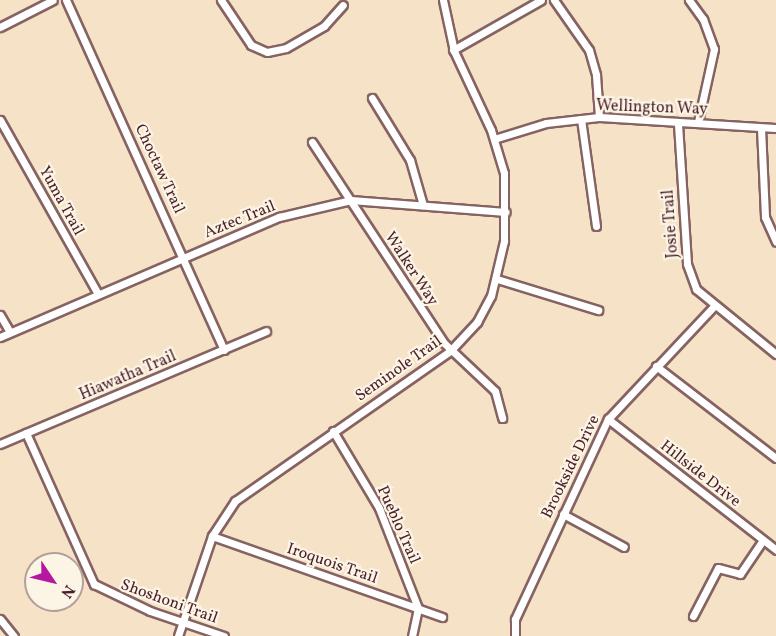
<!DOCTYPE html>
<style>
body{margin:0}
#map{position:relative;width:776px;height:636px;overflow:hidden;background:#f5e2c7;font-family:Vollkorn,serif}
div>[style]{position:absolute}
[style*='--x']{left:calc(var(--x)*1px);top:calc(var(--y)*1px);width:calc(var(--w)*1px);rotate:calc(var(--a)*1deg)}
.roads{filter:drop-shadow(2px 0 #866362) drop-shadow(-2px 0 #866362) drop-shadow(0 2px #866362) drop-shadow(0 -2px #866362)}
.minor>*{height:7px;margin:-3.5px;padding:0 3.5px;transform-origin:3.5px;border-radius:3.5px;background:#fff}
span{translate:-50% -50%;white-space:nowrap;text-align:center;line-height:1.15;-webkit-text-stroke:4.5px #fcf5e5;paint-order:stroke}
.street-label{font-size:16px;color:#4a1f2b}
.north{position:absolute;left:24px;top:552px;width:60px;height:60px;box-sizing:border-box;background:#fcf5e5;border:2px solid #b59f9b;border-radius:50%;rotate:125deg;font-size:16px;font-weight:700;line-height:24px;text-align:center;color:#4a1f2b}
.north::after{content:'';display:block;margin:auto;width:21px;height:27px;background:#b5179e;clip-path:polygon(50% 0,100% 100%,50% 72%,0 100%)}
</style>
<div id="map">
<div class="roads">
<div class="minor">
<i style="--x:66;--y:0;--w:384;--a:65.7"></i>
<i style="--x:221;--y:0;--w:54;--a:56.3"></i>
<i style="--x:251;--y:45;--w:17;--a:24"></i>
<i style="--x:267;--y:52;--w:19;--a:-12"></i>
<i style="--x:286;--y:48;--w:44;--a:-30.1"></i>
<i style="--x:324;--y:26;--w:28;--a:-48"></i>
<i style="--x:554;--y:0;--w:61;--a:55"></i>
<i style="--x:589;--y:50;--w:26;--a:74"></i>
<i style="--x:596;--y:75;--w:42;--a:85.9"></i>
<i style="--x:689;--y:0;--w:24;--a:54"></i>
<i style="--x:703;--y:19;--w:32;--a:70"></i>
<i style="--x:714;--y:49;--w:75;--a:102.4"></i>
<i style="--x:0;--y:27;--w:59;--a:-27"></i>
<i style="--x:453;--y:50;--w:101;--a:-29.6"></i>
<i style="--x:372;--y:98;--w:73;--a:58.5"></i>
<i style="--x:410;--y:160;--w:47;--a:73.9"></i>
<i style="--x:581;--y:119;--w:108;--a:82"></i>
<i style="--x:0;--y:120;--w:200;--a:60.6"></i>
<i style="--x:678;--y:124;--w:140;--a:86.3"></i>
<i style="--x:687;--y:264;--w:27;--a:70"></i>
<i style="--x:696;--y:289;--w:103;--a:39.1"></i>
<i style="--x:761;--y:128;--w:89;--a:87.4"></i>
<i style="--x:765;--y:217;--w:27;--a:66"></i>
<i style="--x:494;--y:139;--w:54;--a:-17.1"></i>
<i style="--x:546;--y:123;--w:53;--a:-6.5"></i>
<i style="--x:599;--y:117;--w:177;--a:3.6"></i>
<i style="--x:312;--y:142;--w:240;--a:56.7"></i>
<i style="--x:444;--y:343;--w:70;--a:43.3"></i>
<i style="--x:495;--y:391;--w:28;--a:75"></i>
<i style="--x:497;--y:279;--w:106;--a:17.1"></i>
<i style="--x:0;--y:315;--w:20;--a:60"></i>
<i style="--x:0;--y:337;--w:304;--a:-23.3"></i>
<i style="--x:279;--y:217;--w:74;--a:-13.3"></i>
<i style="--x:351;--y:200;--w:155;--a:4.4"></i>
<i style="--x:656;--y:366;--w:151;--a:37.5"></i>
<i style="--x:608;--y:419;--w:213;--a:37.9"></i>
<i style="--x:333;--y:431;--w:90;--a:59.1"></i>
<i style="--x:379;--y:508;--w:107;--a:68.7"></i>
<i style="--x:418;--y:608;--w:29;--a:102"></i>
<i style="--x:26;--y:433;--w:166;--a:65.8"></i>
<i style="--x:94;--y:584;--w:62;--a:25.7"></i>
<i style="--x:150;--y:611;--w:78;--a:18.7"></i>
<i style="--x:0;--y:444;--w:289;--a:-23"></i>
<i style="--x:563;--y:514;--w:69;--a:28.4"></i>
<i style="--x:212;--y:536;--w:244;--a:19.4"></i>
<i style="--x:693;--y:616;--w:54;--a:-62.5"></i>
<i style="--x:718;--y:568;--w:23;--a:15"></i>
<i style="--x:740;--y:574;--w:41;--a:-55.9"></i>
<i style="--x:0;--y:619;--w:22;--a:51"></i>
<i style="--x:178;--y:636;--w:106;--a:-71.2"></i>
<i style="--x:212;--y:536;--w:42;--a:-56.7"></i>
<i style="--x:235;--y:501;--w:262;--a:-34.9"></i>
<i style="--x:450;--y:351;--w:40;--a:-47"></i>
<i style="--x:477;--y:322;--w:30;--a:-62"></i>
<i style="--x:491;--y:296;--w:57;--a:-76.7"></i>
<i style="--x:504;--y:241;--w:68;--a:-90"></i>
<i style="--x:504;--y:173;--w:45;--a:-106.8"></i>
<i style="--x:491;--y:130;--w:87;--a:-115.1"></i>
<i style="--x:454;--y:51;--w:52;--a:-102.2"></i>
<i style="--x:515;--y:636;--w:17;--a:-90"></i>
<i style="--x:515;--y:619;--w:221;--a:-65.1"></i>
<i style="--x:608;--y:419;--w:155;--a:-46.8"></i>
</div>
</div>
<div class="street-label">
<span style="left:652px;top:108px;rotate:2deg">Wellington Way</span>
<span style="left:159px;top:169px;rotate:65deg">Choctaw Trail</span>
<span style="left:61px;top:201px;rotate:61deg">Yuma Trail</span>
<span style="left:240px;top:220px;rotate:-22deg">Aztec Trail</span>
<span style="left:671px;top:224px;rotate:-94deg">Josie Trail</span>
<span style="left:411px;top:269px;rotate:57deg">Walker Way</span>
<span style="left:399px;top:369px;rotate:-35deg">Seminole Trail</span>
<span style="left:128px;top:376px;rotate:-23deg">Hiawatha Trail</span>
<span style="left:571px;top:467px;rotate:-64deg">Brookside Drive</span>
<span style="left:700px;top:474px;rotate:38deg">Hillside Drive</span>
<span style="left:398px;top:525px;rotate:66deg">Pueblo Trail</span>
<span style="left:332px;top:564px;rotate:19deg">Iroquois Trail</span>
<span style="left:169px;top:602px;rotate:20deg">Shoshoni Trail</span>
</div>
<div class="north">N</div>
</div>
